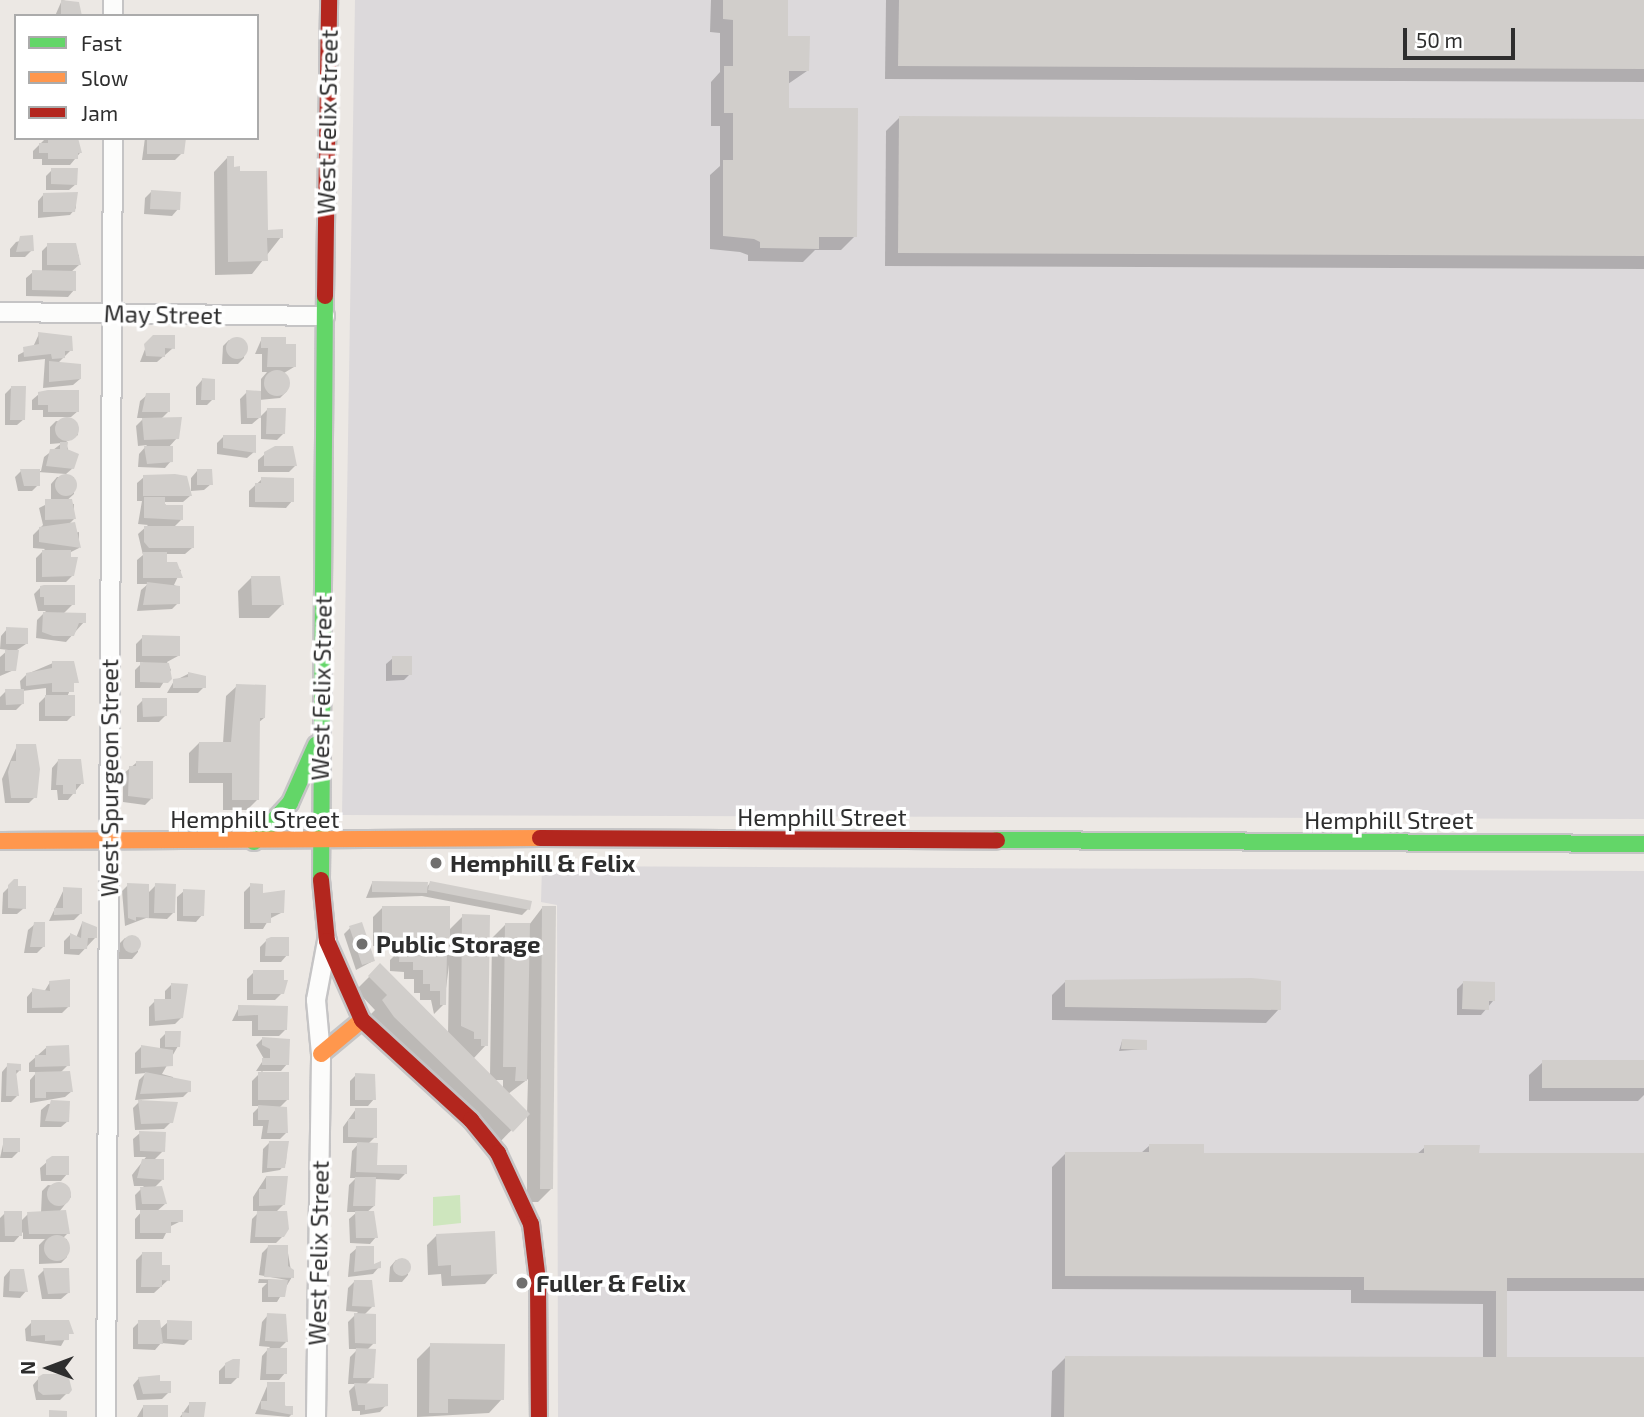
<!DOCTYPE html>
<style>
body{margin:0}
#map{position:relative;width:1644px;height:1417px;overflow:hidden;background:#ece8e4;font-family:"Exo 2",sans-serif}
div>[style]{position:absolute}
[style*='--x']{left:calc(var(--x)*1px);top:calc(var(--y)*1px);width:calc(var(--w)*1px);rotate:calc(var(--a)*1deg)}
.industrial>*{inset:0;background:#dcd9db}
.green>*{inset:0;background:#cee6be}
.shadow>*{inset:0;background:#0003}
.building>*{inset:0;background:#d1cecb}
.round{border-radius:50%}
.roads{filter:drop-shadow(2px 0 #c5c4c5) drop-shadow(-2px 0 #c5c4c5) drop-shadow(0 2px #c5c4c5) drop-shadow(0 -2px #c5c4c5)}
.street>*{height:18px;margin:-9px;padding:0 9px;transform-origin:9px;border-radius:9px;background:#fcfcfb}
.fast>*{height:16px;margin:-8px;padding:0 8px;transform-origin:8px;border-radius:8px;background:#63d668}
.slow>*{height:16px;margin:-8px;padding:0 8px;transform-origin:8px;border-radius:8px;background:#ff974d}
.jam>*{height:16px;margin:-8px;padding:0 8px;transform-origin:8px;border-radius:8px;background:#b3261e}
.dots>*{width:19px;height:19px;translate:-50% -50%;box-sizing:border-box;border:4px solid #fff;border-radius:50%}
span{translate:-50% -50%;white-space:nowrap;text-align:center;line-height:1.15;-webkit-text-stroke:7px #fff;paint-order:stroke}
.street-label{font-size:24px;color:#2e2e2e}
.poi-label{font-size:24px;color:#2e2e2e;font-weight:700}
.left{translate:0 -50%;text-align:left}
.legend{position:absolute;left:14px;top:14px;width:245px;height:126px;box-sizing:border-box;background:#fff;border:2px solid #ababab;margin:0;padding:9px 12px;list-style:none;font-size:21px;color:#2e2e2e}
.legend li{display:flex;align-items:center;gap:14px;height:35px}
.legend b{width:35px;border:2px solid #ababab}
.north{position:absolute;left:14px;top:1333px;width:70px;height:70px;-webkit-text-stroke:5px #fff;paint-order:stroke;rotate:270deg;font-size:19px;font-weight:700;line-height:28px;text-align:center;color:#2e2e2e}
.north::after{content:'';display:block;margin:auto;width:24px;height:32px;background:#2e2e2e;clip-path:polygon(50% 0,100% 100%,50% 72%,0 100%)}
.scale{position:absolute;left:1403px;top:28px;width:112px;height:32px;box-sizing:border-box;border:4px solid #2e2e2e;border-top:0;padding-left:9px;font-size:21px;line-height:24px;white-space:nowrap;color:#2e2e2e;-webkit-text-stroke:5px #fff;paint-order:stroke}
</style>
<div id="map">
<div class="industrial">
<i style="clip-path:polygon(355px 0,1644px 0,1644px 819px,342px 815px)"></i>
<i style="clip-path:polygon(542px 866px,1644px 871px,1644px 1417px,558px 1417px,557px 905px,541px 902px)"></i>
</div>
<div class="green">
<i style="clip-path:polygon(460px 1195px,461px 1223px,433px 1226px,433px 1197px)"></i>
</div>
<div class="shadow">
<i style="clip-path:polygon(62px 0,77px 4px,79px 16px,55px 16px)"></i>
<i style="clip-path:polygon(711px 0,786px 0,786px 38px,807px 71px,788px 84px,788px 110px,855px 236px,841px 250px,815px 250px,803px 262px,748px 261px,748px 255px,740px 252px,710px 249px,710px 175px,720px 166px,720px 126px,711px 126px,711px 82px,720px 72px,720px 33px,710px 32px)"></i>
<i style="clip-path:polygon(886px 0,1644px 0,1644px 82px,885px 79px)"></i>
<i style="clip-path:polygon(900px 117px,1644px 120px,1644px 269px,885px 266px,886px 131px)"></i>
<i style="clip-path:polygon(46px 138px,77px 138px,80px 153px,70px 165px,42px 165px,42px 159px,33px 159px,33px 151px)"></i>
<i style="clip-path:polygon(145px 138px,182px 138px,182px 153px,175px 160px,142px 160px)"></i>
<i style="clip-path:polygon(227px 158px,266px 231px,281px 237px,252px 274px,215px 275px,214px 172px)"></i>
<i style="clip-path:polygon(52px 170px,76px 184px,69px 190px,46px 190px,46px 176px)"></i>
<i style="clip-path:polygon(151px 192px,178px 209px,172px 216px,144px 214px,145px 198px)"></i>
<i style="clip-path:polygon(44px 194px,76px 194px,76px 208px,70px 215px,38px 218px,38px 201px)"></i>
<i style="clip-path:polygon(31px 238px,32px 250px,25px 257px,10px 257px,10px 249px,16px 242px)"></i>
<i style="clip-path:polygon(48px 245px,79px 255px,79px 265px,71px 272px,74px 290px,68px 297px,26px 296px,26px 278px,33px 272px,42px 272px,42px 251px)"></i>
<i style="clip-path:polygon(39px 334px,71px 350px,57px 364px,80px 379px,73px 385px,43px 388px,45px 359px,18px 362px,18px 355px,33px 347px)"></i>
<i style="clip-path:polygon(262px 338px,284px 346px,294px 367px,284px 373px,287px 391px,280px 398px,259px 400px,259px 418px,252px 424px,241px 424px,240px 399px,247px 392px,261px 392px,261px 379px,267px 372px,262px 372px,262px 354px,255px 354px)"></i>
<i style="clip-path:polygon(229px 340px,245px 342px,244px 358px,238px 364px,222px 364px,223px 346px)"></i>
<i style="clip-path:polygon(147px 344px,173px 348px,157px 362px,140px 362px)"></i>
<i style="clip-path:polygon(202px 380px,213px 399px,207px 405px,196px 405px,196px 387px)"></i>
<i style="clip-path:polygon(11px 388px,24px 419px,17px 425px,5px 425px,5px 394px)"></i>
<i style="clip-path:polygon(39px 394px,78px 411px,71px 417px,43px 417px,43px 410px,32px 410px,32px 400px)"></i>
<i style="clip-path:polygon(147px 395px,169px 411px,161px 419px,177px 438px,168px 448px,171px 461px,165px 468px,138px 467px,139px 454px,147px 445px,138px 446px,136px 426px,144px 418px,137px 418px,140px 401px)"></i>
<i style="clip-path:polygon(267px 410px,284px 433px,277px 440px,261px 439px,261px 416px)"></i>
<i style="clip-path:polygon(56px 421px,78px 424px,78px 435px,66px 442px,73px 468px,66px 474px,38px 472px,38px 485px,32px 491px,18px 491px,15px 477px,21px 471px,41px 471px,44px 457px,62px 443px,50px 444px,50px 427px)"></i>
<i style="clip-path:polygon(224px 436px,254px 452px,247px 458px,217px 454px,217px 443px)"></i>
<i style="clip-path:polygon(265px 454px,295px 466px,289px 472px,258px 472px,258px 460px)"></i>
<i style="clip-path:polygon(197px 471px,211px 484px,204px 490px,191px 491px,191px 478px)"></i>
<i style="clip-path:polygon(57px 477px,74px 477px,74px 494px,64px 503px,74px 504px,74px 519px,69px 524px,74px 533px,79px 532px,79px 548px,69px 553px,73px 575px,66px 582px,36px 582px,36px 558px,45px 549px,33px 548px,33px 535px,43px 525px,39px 508px,51px 502px,51px 484px)"></i>
<i style="clip-path:polygon(144px 477px,190px 496px,183px 502px,163px 502px,181px 520px,173px 528px,192px 548px,185px 554px,165px 554px,165px 564px,181px 570px,174px 585px,178px 587px,178px 603px,172px 609px,137px 611px,141px 590px,148px 584px,137px 584px,137px 560px,143px 555px,138px 534px,148px 525px,138px 524px,142px 501px,137px 501px,137px 483px)"></i>
<i style="clip-path:polygon(262px 479px,292px 501px,286px 508px,249px 507px,249px 491px)"></i>
<i style="clip-path:polygon(252px 577px,283px 604px,269px 618px,239px 618px,238px 591px)"></i>
<i style="clip-path:polygon(40px 588px,73px 604px,63px 614px,84px 622px,66px 642px,36px 638px,37px 620px,46px 611px,38px 611px,34px 594px)"></i>
<i style="clip-path:polygon(7px 629px,26px 644px,17px 650px,14px 670px,0 676px,0 657px,8px 650px,0 649px,1px 636px)"></i>
<i style="clip-path:polygon(143px 637px,178px 656px,167px 662px,171px 670px,160px 688px,135px 688px,135px 670px,143px 662px,136px 662px,136px 644px)"></i>
<i style="clip-path:polygon(393px 658px,410px 674px,404px 680px,386px 681px,386px 664px)"></i>
<i style="clip-path:polygon(53px 663px,77px 674px,67px 697px,73px 715px,67px 721px,39px 721px,39px 703px,46px 696px,46px 688px,22px 691px,22px 704px,16px 710px,0 710px,0 697px,6px 691px,21px 691px,20px 681px,27px 674px)"></i>
<i style="clip-path:polygon(188px 674px,204px 687px,198px 693px,167px 693px,174px 681px)"></i>
<i style="clip-path:polygon(237px 686px,264px 718px,258px 723px,257px 800px,247px 810px,223px 810px,223px 783px,189px 783px,189px 753px,199px 743px,223px 743px,226px 696px)"></i>
<i style="clip-path:polygon(143px 700px,166px 715px,159px 722px,137px 722px,137px 706px)"></i>
<i style="clip-path:polygon(17px 746px,35px 797px,29px 803px,5px 803px,2px 779px)"></i>
<i style="clip-path:polygon(58px 761px,82px 783px,68px 800px,58px 800px,57px 790px,51px 790px,52px 768px)"></i>
<i style="clip-path:polygon(136px 763px,151px 799px,145px 805px,123px 802px,123px 774px)"></i>
<i style="clip-path:polygon(372px 883px,426px 888px,430px 883px,528px 909px,522px 915px,422px 896px,366px 898px)"></i>
<i style="clip-path:polygon(128px 885px,147px 894px,156px 885px,173px 913px,167px 919px,146px 918px,125px 926px,122px 891px)"></i>
<i style="clip-path:polygon(251px 885px,283px 912px,269px 919px,263px 929px,244px 929px,244px 892px)"></i>
<i style="clip-path:polygon(9px 887px,24px 908px,17px 914px,2px 914px,3px 893px)"></i>
<i style="clip-path:polygon(64px 889px,80px 914px,74px 920px,49px 921px)"></i>
<i style="clip-path:polygon(184px 891px,202px 915px,196px 922px,177px 921px,177px 897px)"></i>
<i style="clip-path:polygon(evenodd,383px 907px,448px 931px,463px 916px,486px 1045px,473px 1059px,490px 1076px,492px 938px,505px 925px,529px 925px,542px 908px,552px 1188px,538px 1202px,527px 1202px,527px 1114px,498px 1144px,370px 1015px,375px 1010px,356px 990px,380px 966px,448px 1034px,449px 965px,444px 1004px,434px 1014px,431px 1000px,420px 1000px,420px 993px,414px 993px,414px 979px,404px 979px,404px 972px,390px 971px,390px 960px,400px 950px,449px 951px,449px 936px,438px 947px,373px 946px,373px 917px,383px 907px,528px 1079px,527px 1114px,508px 1094px,528px 1079px,383px 907px,494px 1080px,503px 1080px,503px 1089px,494px 1080px)"></i>
<i style="clip-path:polygon(82px 923px,95px 938px,79px 955px,64px 954px,64px 941px,70px 935px,76px 938px)"></i>
<i style="clip-path:polygon(35px 924px,43px 947px,37px 953px,24px 953px,28px 930px)"></i>
<i style="clip-path:polygon(350px 928px,373px 961px,356px 970px,344px 934px)"></i>
<i style="clip-path:polygon(125px 938px,138px 938px,138px 952px,132px 959px,119px 959px,119px 944px)"></i>
<i style="clip-path:polygon(266px 941px,287px 955px,281px 962px,260px 962px,260px 947px)"></i>
<i style="clip-path:polygon(254px 972px,282px 993px,275px 1000px,247px 1000px,247px 979px)"></i>
<i style="clip-path:polygon(1066px 981px,1279px 1009px,1266px 1023px,1052px 1020px,1052px 995px)"></i>
<i style="clip-path:polygon(50px 982px,69px 1006px,62px 1013px,27px 1013px,27px 997px,33px 990px,44px 992px)"></i>
<i style="clip-path:polygon(1463px 983px,1493px 1001px,1481px 1015px,1457px 1015px,1457px 989px)"></i>
<i style="clip-path:polygon(171px 985px,182px 1017px,175px 1024px,149px 1026px,149px 1007px,155px 1001px,165px 1001px,165px 991px)"></i>
<i style="clip-path:polygon(239px 1007px,286px 1007px,285px 1030px,279px 1036px,252px 1036px,252px 1021px,232px 1021px)"></i>
<i style="clip-path:polygon(166px 1033px,178px 1046px,162px 1074px,173px 1077px,173px 1083px,189px 1091px,183px 1097px,135px 1100px,139px 1080px,146px 1073px,135px 1074px,135px 1053px,141px 1047px,160px 1050px,160px 1039px)"></i>
<i style="clip-path:polygon(262px 1039px,287px 1064px,281px 1071px,256px 1071px,264px 1059px,256px 1045px)"></i>
<i style="clip-path:polygon(1122px 1041px,1145px 1049px,1119px 1051px)"></i>
<i style="clip-path:polygon(47px 1047px,68px 1065px,60px 1073px,72px 1091px,65px 1097px,30px 1103px,30px 1080px,37px 1072px,29px 1072px,29px 1063px)"></i>
<i style="clip-path:polygon(1543px 1062px,1644px 1062px,1644px 1095px,1638px 1101px,1529px 1101px,1529px 1075px)"></i>
<i style="clip-path:polygon(8px 1065px,20px 1070px,15px 1075px,17px 1096px,11px 1102px,1px 1102px,2px 1072px)"></i>
<i style="clip-path:polygon(262px 1071px,288px 1099px,279px 1108px,286px 1133px,280px 1139px,261px 1139px,263px 1126px,253px 1126px,253px 1113px,260px 1106px,252px 1106px,252px 1081px)"></i>
<i style="clip-path:polygon(356px 1075px,374px 1099px,368px 1106px,350px 1106px,350px 1081px)"></i>
<i style="clip-path:polygon(141px 1100px,171px 1122px,164px 1129px,135px 1130px,133px 1108px)"></i>
<i style="clip-path:polygon(68px 1103px,68px 1121px,61px 1127px,40px 1127px,41px 1110px,48px 1104px)"></i>
<i style="clip-path:polygon(356px 1109px,375px 1137px,368px 1144px,375px 1166px,405px 1174px,399px 1180px,374px 1179px,374px 1206px,366px 1213px,376px 1237px,370px 1244px,350px 1243px,349px 1219px,357px 1212px,347px 1212px,349px 1185px,356px 1178px,350px 1178px,352px 1151px,359px 1143px,343px 1143px,343px 1127px)"></i>
<i style="clip-path:polygon(140px 1133px,163px 1151px,153px 1161px,162px 1180px,154px 1188px,165px 1204px,156px 1212px,181px 1221px,169px 1227px,163px 1239px,135px 1239px,135px 1219px,143px 1210px,136px 1210px,135px 1195px,144px 1186px,134px 1186px,132px 1175px,146px 1157px,134px 1157px,133px 1139px)"></i>
<i style="clip-path:polygon(4px 1140px,18px 1152px,12px 1158px,0 1158px)"></i>
<i style="clip-path:polygon(269px 1143px,287px 1143px,286px 1163px,280px 1170px,262px 1173px,263px 1149px)"></i>
<i style="clip-path:polygon(1149px 1146px,1202px 1155px,1416px 1155px,1425px 1147px,1478px 1155px,1644px 1155px,1644px 1291px,1505px 1291px,1505px 1358px,1644px 1359px,1644px 1417px,1051px 1417px,1052px 1371px,1066px 1357px,1483px 1359px,1483px 1304px,1351px 1303px,1351px 1290px,1052px 1289px,1052px 1167px,1066px 1153px,1141px 1153px)"></i>
<i style="clip-path:polygon(47px 1162px,67px 1174px,61px 1181px,41px 1181px,40px 1168px)"></i>
<i style="clip-path:polygon(266px 1177px,284px 1204px,275px 1213px,283px 1236px,276px 1243px,250px 1243px,252px 1219px,260px 1211px,253px 1211px,253px 1197px)"></i>
<i style="clip-path:polygon(48px 1185px,69px 1188px,71px 1197px,59px 1212px,68px 1233px,62px 1239px,67px 1239px,67px 1257px,61px 1263px,39px 1264px,39px 1245px,45px 1239px,23px 1239px,23px 1232px,14px 1242px,0 1242px,0 1218px,5px 1213px,20px 1222px,28px 1214px,41px 1213px,42px 1191px)"></i>
<i style="clip-path:polygon(437px 1235px,495px 1273px,485px 1284px,442px 1286px,441px 1274px,428px 1275px,427px 1245px)"></i>
<i style="clip-path:polygon(269px 1246px,287px 1247px,292px 1277px,277px 1302px,262px 1302px,262px 1288px,267px 1283px,258px 1283px,259px 1279px,287px 1280px,259px 1275px,262px 1253px)"></i>
<i style="clip-path:polygon(357px 1248px,372px 1267px,379px 1267px,373px 1274px,348px 1277px,350px 1254px)"></i>
<i style="clip-path:polygon(142px 1254px,160px 1267px,168px 1280px,154px 1293px,136px 1293px,136px 1260px)"></i>
<i style="clip-path:polygon(396px 1260px,408px 1261px,408px 1275px,402px 1282px,389px 1282px,390px 1267px)"></i>
<i style="clip-path:polygon(10px 1270px,26px 1291px,20px 1298px,3px 1297px,4px 1277px)"></i>
<i style="clip-path:polygon(44px 1270px,68px 1293px,61px 1299px,42px 1299px,38px 1276px)"></i>
<i style="clip-path:polygon(355px 1281px,373px 1306px,364px 1315px,374px 1343px,367px 1350px,372px 1378px,365px 1385px,386px 1405px,380px 1412px,360px 1415px,360px 1411px,352px 1411px,349px 1391px,356px 1384px,348px 1384px,350px 1357px,358px 1349px,349px 1349px,348px 1322px,358px 1312px,346px 1311px,348px 1288px)"></i>
<i style="clip-path:polygon(268px 1315px,286px 1342px,278px 1350px,285px 1373px,279px 1380px,260px 1380px,262px 1356px,270px 1347px,259px 1346px,262px 1322px)"></i>
<i style="clip-path:polygon(32px 1322px,71px 1328px,61px 1346px,26px 1341px,25px 1329px)"></i>
<i style="clip-path:polygon(139px 1322px,159px 1330px,168px 1322px,190px 1339px,184px 1345px,161px 1343px,155px 1350px,133px 1349px,133px 1328px)"></i>
<i style="clip-path:polygon(431px 1345px,502px 1399px,489px 1413px,417px 1417px,417px 1359px)"></i>
<i style="clip-path:polygon(226px 1364px,237px 1378px,231px 1384px,219px 1384px,219px 1371px)"></i>
<i style="clip-path:polygon(39px 1378px,67px 1393px,60px 1400px,36px 1400px,33px 1385px)"></i>
<i style="clip-path:polygon(139px 1378px,158px 1383px,169px 1392px,162px 1399px,137px 1400px,133px 1385px)"></i>
<i style="clip-path:polygon(268px 1384px,292px 1414px,289px 1417px,255px 1414px)"></i>
<i style="clip-path:polygon(190px 1403px,203px 1417px,180px 1417px)"></i>
<i style="clip-path:polygon(143px 1407px,166px 1417px,137px 1417px)"></i>
</div>
<div class="building">
<i style="clip-path:polygon(61px 0,79px 2px,82px 16px,61px 16px)"></i>
<i style="clip-path:polygon(723px 0,788px 0,788px 36px,810px 36px,809px 71px,789px 71px,789px 108px,858px 108px,857px 237px,819px 237px,819px 249px,760px 248px,760px 242px,754px 239px,723px 236px,723px 160px,733px 160px,733px 113px,724px 113px,724px 66px,733px 66px,733px 20px,723px 19px)"></i>
<i style="clip-path:polygon(899px 0,1644px 0,1644px 69px,898px 66px)"></i>
<i style="clip-path:polygon(899px 116px,1644px 119px,1644px 256px,898px 253px)"></i>
<i style="clip-path:polygon(48px 138px,78px 138px,82px 153px,78px 153px,78px 159px,48px 159px,48px 153px,39px 153px,39px 143px,48px 143px)"></i>
<i style="clip-path:polygon(147px 138px,186px 138px,184px 154px,147px 154px)"></i>
<i style="clip-path:polygon(227px 156px,234px 156px,234px 167px,240px 166px,240px 171px,267px 171px,268px 230px,283px 229px,283px 238px,267px 238px,268px 261px,228px 262px)"></i>
<i style="clip-path:polygon(51px 168px,78px 168px,77px 185px,51px 184px)"></i>
<i style="clip-path:polygon(151px 190px,181px 192px,180px 210px,150px 209px)"></i>
<i style="clip-path:polygon(78px 192px,75px 212px,43px 212px,43px 193px)"></i>
<i style="clip-path:polygon(33px 235px,34px 251px,16px 252px,20px 236px)"></i>
<i style="clip-path:polygon(47px 243px,76px 243px,81px 265px,47px 265px)"></i>
<i style="clip-path:polygon(32px 270px,76px 271px,76px 291px,32px 290px)"></i>
<i style="clip-path:polygon(38px 332px,72px 336px,73px 351px,65px 351px,65px 358px,52px 359px,51px 354px,24px 357px,23px 347px,39px 344px)"></i>
<i style="clip-path:polygon(153px 335px,175px 335px,175px 349px,165px 348px,165px 357px,146px 356px,144px 344px)"></i>
<i style="clip-path:polygon(261px 337px,286px 337px,286px 344px,296px 344px,296px 367px,267px 367px,268px 348px,261px 348px)"></i>
<i class="round" style="left:226px;top:337px;width:22px;height:22px"></i>
<i style="clip-path:polygon(49px 361px,81px 364px,81px 379px,49px 382px)"></i>
<i class="round" style="left:264px;top:370px;width:26px;height:26px"></i>
<i style="clip-path:polygon(202px 378px,215px 379px,215px 400px,201px 400px)"></i>
<i style="clip-path:polygon(11px 386px,26px 386px,25px 420px,10px 420px)"></i>
<i style="clip-path:polygon(48px 390px,79px 390px,79px 412px,48px 412px,48px 405px,38px 405px,38px 392px)"></i>
<i style="clip-path:polygon(246px 390px,261px 391px,261px 418px,247px 418px)"></i>
<i style="clip-path:polygon(146px 393px,170px 393px,170px 412px,142px 412px)"></i>
<i style="clip-path:polygon(267px 408px,286px 408px,285px 434px,266px 434px)"></i>
<i style="clip-path:polygon(182px 417px,179px 439px,144px 440px,142px 418px)"></i>
<i class="round" style="left:55px;top:417px;width:24px;height:24px"></i>
<i style="clip-path:polygon(223px 435px,256px 435px,256px 453px,223px 448px)"></i>
<i style="clip-path:polygon(60px 442px,68px 442px,67px 449px,79px 454px,74px 469px,46px 466px,50px 449px,60px 449px)"></i>
<i style="clip-path:polygon(144px 446px,173px 446px,173px 462px,147px 464px)"></i>
<i style="clip-path:polygon(275px 446px,293px 446px,297px 466px,264px 466px,264px 452px)"></i>
<i style="clip-path:polygon(20px 469px,40px 469px,40px 486px,24px 486px)"></i>
<i style="clip-path:polygon(197px 469px,212px 469px,213px 485px,197px 485px)"></i>
<i style="clip-path:polygon(175px 474px,187px 476px,192px 496px,143px 496px,143px 475px)"></i>
<i class="round" style="left:55px;top:474px;width:22px;height:22px"></i>
<i style="clip-path:polygon(261px 477px,294px 478px,294px 502px,255px 502px,255px 483px,261px 483px)"></i>
<i style="clip-path:polygon(144px 497px,165px 497px,165px 505px,183px 505px,183px 520px,144px 518px)"></i>
<i style="clip-path:polygon(45px 499px,72px 499px,76px 519px,45px 520px)"></i>
<i style="clip-path:polygon(75px 522px,81px 548px,39px 542px,39px 527px)"></i>
<i style="clip-path:polygon(144px 526px,194px 526px,194px 548px,149px 548px,144px 542px)"></i>
<i style="clip-path:polygon(42px 550px,71px 550px,71px 557px,78px 557px,74px 576px,42px 577px)"></i>
<i style="clip-path:polygon(143px 552px,167px 552px,167px 562px,177px 562px,183px 578px,143px 578px)"></i>
<i style="clip-path:polygon(251px 576px,280px 576px,284px 605px,252px 605px)"></i>
<i style="clip-path:polygon(147px 582px,180px 586px,180px 604px,143px 605px)"></i>
<i style="clip-path:polygon(44px 585px,75px 585px,75px 605px,44px 605px,44px 597px,40px 597px,40px 586px)"></i>
<i style="clip-path:polygon(43px 612px,86px 613px,86px 623px,79px 623px,74px 636px,53px 636px,42px 632px)"></i>
<i style="clip-path:polygon(6px 627px,28px 628px,28px 644px,6px 644px)"></i>
<i style="clip-path:polygon(142px 635px,180px 636px,180px 656px,142px 656px)"></i>
<i style="clip-path:polygon(5px 650px,19px 650px,16px 671px,5px 671px)"></i>
<i style="clip-path:polygon(392px 656px,412px 656px,412px 675px,392px 675px)"></i>
<i style="clip-path:polygon(52px 661px,74px 661px,79px 683px,74px 683px,74px 692px,52px 692px,52px 683px,26px 686px,26px 673px,52px 668px)"></i>
<i style="clip-path:polygon(140px 662px,169px 663px,172px 679px,168px 683px,140px 682px)"></i>
<i style="clip-path:polygon(188px 672px,206px 676px,206px 688px,173px 688px,173px 679px,188px 677px)"></i>
<i style="clip-path:polygon(236px 684px,266px 685px,265px 718px,260px 718px,259px 800px,232px 800px,232px 773px,198px 773px,199px 742px,231px 742px)"></i>
<i style="clip-path:polygon(5px 689px,24px 689px,24px 704px,6px 705px)"></i>
<i style="clip-path:polygon(45px 695px,75px 695px,75px 716px,45px 716px)"></i>
<i style="clip-path:polygon(142px 698px,167px 698px,167px 716px,143px 717px)"></i>
<i style="clip-path:polygon(16px 744px,36px 744px,40px 769px,37px 798px,11px 798px,8px 772px,11px 761px,16px 761px)"></i>
<i style="clip-path:polygon(58px 759px,81px 759px,84px 784px,76px 784px,76px 794px,63px 794px,63px 785px,56px 785px)"></i>
<i style="clip-path:polygon(136px 761px,153px 761px,153px 799px,128px 796px,129px 766px,136px 766px)"></i>
<i style="clip-path:polygon(14px 879px,18px 879px,18px 886px,26px 886px,26px 909px,8px 908px,8px 885px)"></i>
<i style="clip-path:polygon(372px 881px,428px 882px,427px 893px,372px 892px)"></i>
<i style="clip-path:polygon(430px 881px,532px 901px,530px 910px,428px 890px)"></i>
<i style="clip-path:polygon(127px 883px,149px 884px,149px 918px,136px 917px,136px 921px,128px 918px)"></i>
<i style="clip-path:polygon(155px 883px,176px 884px,175px 913px,154px 913px)"></i>
<i style="clip-path:polygon(250px 883px,263px 884px,263px 893px,285px 890px,284px 913px,271px 913px,271px 923px,250px 923px)"></i>
<i style="clip-path:polygon(63px 887px,82px 888px,82px 914px,54px 915px,54px 908px,63px 908px)"></i>
<i style="clip-path:polygon(183px 889px,205px 890px,204px 916px,183px 916px)"></i>
<i style="clip-path:polygon(382px 906px,450px 906px,450px 938px,382px 937px)"></i>
<i style="clip-path:polygon(542px 906px,556px 906px,553px 1189px,540px 1189px)"></i>
<i style="clip-path:polygon(462px 914px,490px 915px,488px 1046px,481px 1046px,481px 1039px,474px 1039px,474px 1032px,461px 1026px)"></i>
<i style="clip-path:polygon(82px 921px,97px 927px,97px 938px,88px 938px,87px 949px,70px 949px,70px 933px,81px 938px)"></i>
<i style="clip-path:polygon(34px 922px,45px 922px,45px 947px,30px 947px)"></i>
<i style="clip-path:polygon(362px 922px,375px 961px,362px 965px,349px 926px)"></i>
<i style="clip-path:polygon(505px 923px,530px 923px,527px 1081px,515px 1081px,516px 1067px,503px 1067px)"></i>
<i class="round" style="left:123px;top:935px;width:18px;height:18px"></i>
<i style="clip-path:polygon(271px 937px,289px 937px,289px 956px,265px 956px,266px 939px)"></i>
<i style="clip-path:polygon(400px 948px,447px 950px,446px 1005px,440px 1005px,440px 991px,430px 991px,430px 984px,423px 984px,423px 970px,413px 970px,413px 962px,399px 962px)"></i>
<i style="clip-path:polygon(380px 963px,530px 1114px,513px 1132px,394px 1017px,382px 1000px,387px 995px,368px 976px)"></i>
<i style="clip-path:polygon(253px 970px,284px 970px,284px 980px,288px 980px,284px 994px,253px 994px)"></i>
<i style="clip-path:polygon(1252px 978px,1281px 981px,1281px 1010px,1065px 1007px,1065px 980px)"></i>
<i style="clip-path:polygon(70px 979px,70px 1007px,32px 1008px,32px 988px,50px 991px,49px 981px)"></i>
<i style="clip-path:polygon(1463px 981px,1495px 982px,1495px 1001px,1489px 1001px,1489px 1010px,1462px 1009px)"></i>
<i style="clip-path:polygon(171px 983px,188px 984px,183px 1018px,155px 1021px,154px 999px,171px 999px)"></i>
<i style="clip-path:polygon(238px 1005px,288px 1006px,287px 1030px,258px 1030px,258px 1015px,238px 1016px)"></i>
<i style="clip-path:polygon(165px 1031px,181px 1031px,180px 1047px,165px 1047px)"></i>
<i style="clip-path:polygon(262px 1037px,290px 1039px,289px 1065px,262px 1065px,262px 1058px,270px 1058px,270px 1049px,262px 1045px)"></i>
<i style="clip-path:polygon(1122px 1039px,1147px 1040px,1147px 1050px,1121px 1049px)"></i>
<i style="clip-path:polygon(69px 1045px,70px 1066px,35px 1067px,35px 1055px,46px 1055px,46px 1046px)"></i>
<i style="clip-path:polygon(141px 1045px,173px 1050px,173px 1066px,141px 1068px)"></i>
<i style="clip-path:polygon(1542px 1060px,1644px 1060px,1644px 1088px,1542px 1088px)"></i>
<i style="clip-path:polygon(7px 1063px,21px 1064px,21px 1071px,16px 1070px,19px 1096px,6px 1096px)"></i>
<i style="clip-path:polygon(70px 1071px,73px 1092px,46px 1092px,46px 1098px,35px 1098px,35px 1072px)"></i>
<i style="clip-path:polygon(145px 1072px,191px 1081px,191px 1092px,140px 1094px)"></i>
<i style="clip-path:polygon(258px 1072px,289px 1072px,289px 1100px,258px 1100px)"></i>
<i style="clip-path:polygon(355px 1073px,375px 1074px,376px 1100px,355px 1100px)"></i>
<i style="clip-path:polygon(51px 1100px,70px 1101px,69px 1122px,45px 1121px)"></i>
<i style="clip-path:polygon(138px 1100px,178px 1102px,173px 1123px,141px 1124px)"></i>
<i style="clip-path:polygon(258px 1105px,287px 1107px,288px 1133px,267px 1133px,269px 1120px,258px 1120px)"></i>
<i style="clip-path:polygon(355px 1108px,377px 1108px,377px 1138px,348px 1137px,348px 1119px,355px 1119px)"></i>
<i style="clip-path:polygon(139px 1131px,166px 1132px,165px 1152px,140px 1151px)"></i>
<i style="clip-path:polygon(3px 1138px,20px 1138px,20px 1152px,3px 1152px)"></i>
<i style="clip-path:polygon(269px 1141px,289px 1141px,285px 1168px,267px 1168px)"></i>
<i style="clip-path:polygon(357px 1142px,378px 1143px,377px 1165px,407px 1165px,407px 1174px,356px 1172px)"></i>
<i style="clip-path:polygon(1149px 1144px,1204px 1144px,1204px 1153px,1424px 1153px,1424px 1145px,1480px 1145px,1479px 1153px,1644px 1153px,1644px 1278px,1507px 1278px,1507px 1357px,1644px 1357px,1644px 1417px,1064px 1417px,1065px 1356px,1496px 1357px,1496px 1291px,1364px 1290px,1364px 1277px,1065px 1276px,1065px 1152px,1149px 1152px)"></i>
<i style="clip-path:polygon(52px 1156px,69px 1156px,69px 1175px,46px 1175px,46px 1160px)"></i>
<i style="clip-path:polygon(142px 1159px,164px 1159px,164px 1180px,137px 1178px)"></i>
<i style="clip-path:polygon(266px 1176px,288px 1176px,285px 1205px,259px 1206px,259px 1189px,266px 1189px)"></i>
<i style="clip-path:polygon(355px 1177px,376px 1177px,375px 1206px,353px 1206px)"></i>
<i class="round" style="left:47px;top:1182px;width:24px;height:24px"></i>
<i style="clip-path:polygon(162px 1186px,167px 1204px,142px 1204px,140px 1187px)"></i>
<i style="clip-path:polygon(66px 1210px,70px 1234px,29px 1234px,27px 1212px)"></i>
<i style="clip-path:polygon(140px 1210px,183px 1210px,183px 1222px,171px 1222px,171px 1233px,140px 1233px)"></i>
<i style="clip-path:polygon(4px 1211px,22px 1211px,22px 1236px,5px 1236px)"></i>
<i style="clip-path:polygon(257px 1211px,287px 1211px,289px 1229px,284px 1237px,255px 1237px)"></i>
<i style="clip-path:polygon(355px 1211px,374px 1211px,378px 1238px,356px 1238px)"></i>
<i style="clip-path:polygon(495px 1231px,497px 1274px,451px 1276px,451px 1265px,438px 1266px,436px 1234px)"></i>
<i class="round" style="left:44px;top:1235px;width:26px;height:26px"></i>
<i style="clip-path:polygon(268px 1245px,288px 1245px,288px 1266px,294px 1270px,294px 1278px,264px 1277px)"></i>
<i style="clip-path:polygon(356px 1246px,374px 1246px,374px 1264px,381px 1261px,381px 1268px,354px 1272px)"></i>
<i style="clip-path:polygon(142px 1252px,162px 1252px,162px 1265px,170px 1265px,170px 1281px,162px 1280px,162px 1287px,141px 1287px)"></i>
<i class="round" style="left:393px;top:1258px;width:18px;height:18px"></i>
<i style="clip-path:polygon(43px 1268px,69px 1268px,70px 1293px,48px 1294px)"></i>
<i style="clip-path:polygon(10px 1269px,24px 1269px,28px 1292px,9px 1291px)"></i>
<i style="clip-path:polygon(268px 1280px,288px 1280px,285px 1297px,268px 1297px)"></i>
<i style="clip-path:polygon(354px 1280px,372px 1280px,375px 1307px,352px 1306px)"></i>
<i style="clip-path:polygon(267px 1313px,286px 1314px,288px 1342px,265px 1341px)"></i>
<i style="clip-path:polygon(354px 1313px,376px 1314px,376px 1344px,355px 1343px)"></i>
<i style="clip-path:polygon(31px 1320px,69px 1320px,74px 1334px,69px 1334px,69px 1340px,45px 1341px,45px 1335px,31px 1336px)"></i>
<i style="clip-path:polygon(138px 1320px,160px 1320px,163px 1344px,138px 1344px)"></i>
<i style="clip-path:polygon(167px 1320px,192px 1321px,192px 1340px,167px 1339px)"></i>
<i style="clip-path:polygon(430px 1343px,505px 1344px,504px 1400px,448px 1399px,448px 1413px,429px 1413px)"></i>
<i style="clip-path:polygon(267px 1348px,287px 1348px,287px 1374px,266px 1374px)"></i>
<i style="clip-path:polygon(356px 1348px,376px 1349px,374px 1378px,353px 1378px)"></i>
<i style="clip-path:polygon(233px 1359px,240px 1359px,239px 1378px,225px 1378px,225px 1363px)"></i>
<i style="clip-path:polygon(43px 1374px,68px 1374px,72px 1390px,69px 1394px,43px 1395px,38px 1391px,38px 1377px)"></i>
<i style="clip-path:polygon(160px 1375px,160px 1381px,171px 1381px,171px 1393px,143px 1394px,138px 1377px)"></i>
<i style="clip-path:polygon(267px 1382px,285px 1382px,285px 1406px,293px 1406px,293px 1415px,261px 1409px,261px 1401px,267px 1401px)"></i>
<i style="clip-path:polygon(354px 1383px,388px 1384px,388px 1406px,365px 1410px,365px 1405px,358px 1405px)"></i>
<i style="clip-path:polygon(189px 1402px,206px 1402px,204px 1417px,182px 1417px,182px 1412px,189px 1413px)"></i>
<i style="clip-path:polygon(143px 1405px,168px 1405px,168px 1417px,143px 1417px)"></i>
<i style="clip-path:polygon(49px 1410px,67px 1411px,67px 1417px,49px 1417px)"></i>
</div>
<div class="roads">
<div class="street">
<i style="--x:113;--y:16;--w:16;--a:-90"></i>
<i style="--x:0;--y:312;--w:325;--a:0.7"></i>
<i style="--x:106;--y:1417;--w:1279;--a:-89.69"></i>
<i style="--x:316;--y:1417;--w:363;--a:-89.2"></i>
<i style="--x:321;--y:1054;--w:54;--a:-95.3"></i>
<i style="--x:316;--y:1000;--w:60;--a:-79.4"></i>
</div>
<div class="fast">
<i style="--x:997;--y:840;--w:647;--a:0.35"></i>
<i style="--x:254;--y:842;--w:53;--a:-47.3"></i>
<i style="--x:290;--y:803;--w:64;--a:-65.9"></i>
<i style="--x:321;--y:880;--w:584;--a:-89.61"></i>
</div>
<div class="slow">
<i style="--x:0;--y:841;--w:540;--a:-0.32"></i>
<i style="--x:321;--y:1054;--w:53;--a:-39.7"></i>
</div>
<div class="jam">
<i style="--x:325;--y:296;--w:296;--a:-89.2"></i>
<i style="--x:540;--y:838;--w:457;--a:0.3"></i>
<i style="--x:321;--y:880;--w:61;--a:84.4"></i>
<i style="--x:327;--y:941;--w:86;--a:66.1"></i>
<i style="--x:362;--y:1020;--w:148;--a:42.5"></i>
<i style="--x:471;--y:1120;--w:43;--a:50.7"></i>
<i style="--x:498;--y:1153;--w:78;--a:65.1"></i>
<i style="--x:531;--y:1224;--w:57;--a:83"></i>
<i style="--x:538;--y:1281;--w:136;--a:89.6"></i>
</div>
</div>
<div class="dots">
<i style="left:436px;top:863px;background:#706f6e"></i>
<i style="left:362px;top:944px;background:#706f6e"></i>
<i style="left:522px;top:1283px;background:#706f6e"></i>
</div>
<div class="street-label">
<span style="left:327px;top:122px;rotate:-89deg">West Felix Street</span>
<span style="left:163px;top:314px;rotate:1deg">May Street</span>
<span style="left:321px;top:688px;rotate:-89deg">West Felix Street</span>
<span style="left:109px;top:778px;rotate:-90deg">West Spurgeon Street</span>
<span style="left:822px;top:817px">Hemphill Street</span>
<span style="left:255px;top:819px">Hemphill Street</span>
<span style="left:1389px;top:820px">Hemphill Street</span>
<span style="left:318px;top:1253px;rotate:-89deg">West Felix Street</span>
</div>
<div class="poi-label">
<span class="left" style="left:450px;top:863px">Hemphill &amp; Felix</span>
<span class="left" style="left:376px;top:944px">Public Storage</span>
<span class="left" style="left:536px;top:1283px">Fuller &amp; Felix</span>
</div>
<ul class="legend">
<li><b style="height:9px;background:#63d668"></b>Fast</li>
<li><b style="height:9px;background:#ff974d"></b>Slow</li>
<li><b style="height:9px;background:#b3261e"></b>Jam</li>
</ul>
<div class="north">N</div>
<div class="scale">50 m</div>
</div>
